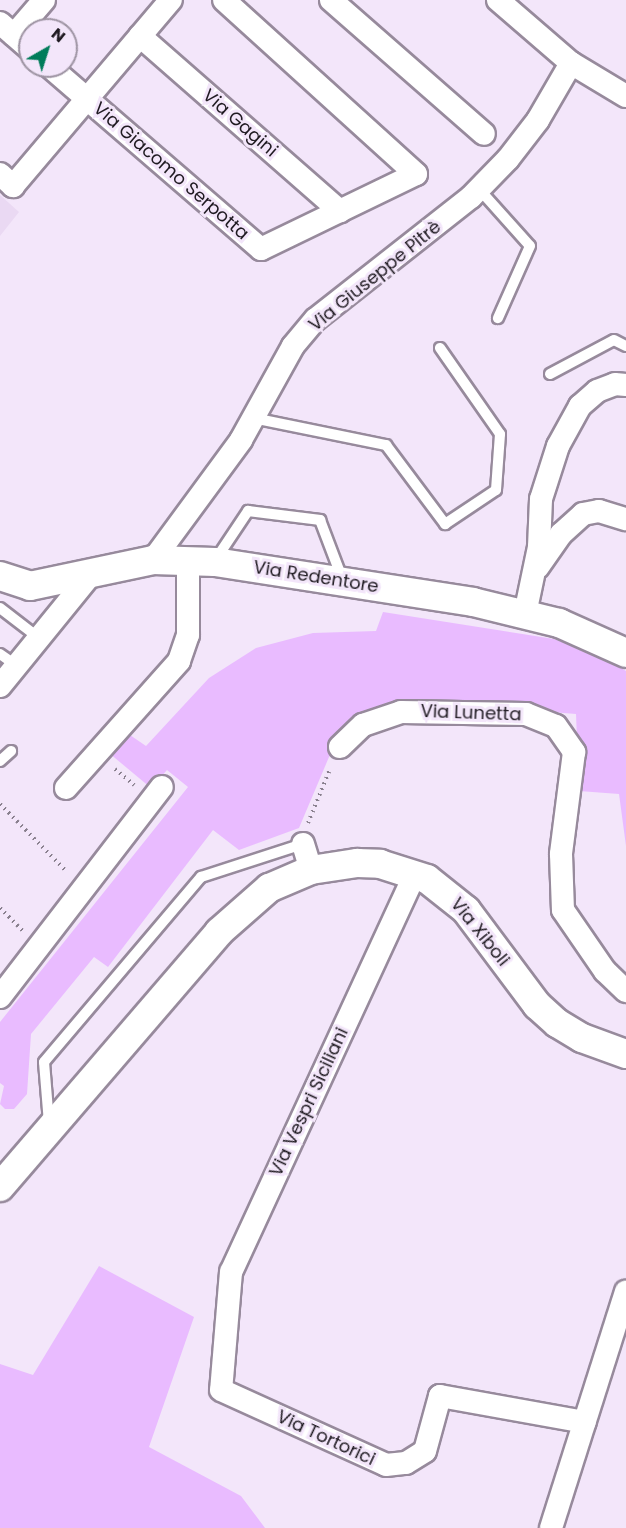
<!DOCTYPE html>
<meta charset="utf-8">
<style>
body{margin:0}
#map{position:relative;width:626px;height:1528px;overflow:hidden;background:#f3e6fa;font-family:Poppins,sans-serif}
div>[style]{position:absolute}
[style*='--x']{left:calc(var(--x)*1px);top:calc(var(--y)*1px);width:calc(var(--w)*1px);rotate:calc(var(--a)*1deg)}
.built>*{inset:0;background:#ead9f3}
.green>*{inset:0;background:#e9bbff}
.path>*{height:4px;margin-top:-2px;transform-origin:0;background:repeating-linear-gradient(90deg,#89808e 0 1.5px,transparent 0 6px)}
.roads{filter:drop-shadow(2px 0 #978a9c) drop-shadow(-2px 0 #978a9c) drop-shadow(0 2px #978a9c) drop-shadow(0 -2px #978a9c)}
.service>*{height:10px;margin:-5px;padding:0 5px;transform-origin:5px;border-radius:5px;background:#fff}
.minor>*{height:22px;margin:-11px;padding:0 11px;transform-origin:11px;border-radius:11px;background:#fff}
.tertiary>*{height:28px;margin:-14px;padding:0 14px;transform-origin:14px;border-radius:14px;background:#fff}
span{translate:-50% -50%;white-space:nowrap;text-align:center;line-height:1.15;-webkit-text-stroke:6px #f3e6fa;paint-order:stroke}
.street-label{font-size:18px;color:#1f1a21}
.north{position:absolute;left:18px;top:18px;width:60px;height:60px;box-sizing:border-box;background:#f3e6fa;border:2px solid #9e94a3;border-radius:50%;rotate:39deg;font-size:16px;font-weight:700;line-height:24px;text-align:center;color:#1f1a21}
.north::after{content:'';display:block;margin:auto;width:21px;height:27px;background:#007c5a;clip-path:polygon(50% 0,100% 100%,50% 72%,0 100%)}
</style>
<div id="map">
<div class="built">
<i style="clip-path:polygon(0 195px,19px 212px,0 236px)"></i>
</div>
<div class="green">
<i style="clip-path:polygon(383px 612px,554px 639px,604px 658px,626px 671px,626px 846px,619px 794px,579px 791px,576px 714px,413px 701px,383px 709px,346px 733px,329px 757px,299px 828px,239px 850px,213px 830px,108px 967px,94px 957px,31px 1034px,27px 1094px,14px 1109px,5px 1109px,0 1104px,4px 1086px,0 1083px,0 1022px,188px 787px,167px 770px,151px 788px,109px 753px,127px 733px,146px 746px,209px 678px,256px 648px,313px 633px,376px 631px)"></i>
<i style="clip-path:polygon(99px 1266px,194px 1317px,149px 1447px,241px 1496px,265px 1528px,0 1528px,0 1364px,33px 1375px)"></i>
</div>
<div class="path">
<i style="--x:115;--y:769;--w:25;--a:40"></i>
<i style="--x:0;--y:804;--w:95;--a:45.4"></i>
<i style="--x:308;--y:823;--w:58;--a:-67.8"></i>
<i style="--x:0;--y:908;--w:33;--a:45"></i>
</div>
<div class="roads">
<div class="service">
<i style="--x:479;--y:189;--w:76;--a:48.2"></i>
<i style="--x:530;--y:246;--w:79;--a:114"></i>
<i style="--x:550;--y:374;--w:72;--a:-28"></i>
<i style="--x:614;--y:340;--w:13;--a:27"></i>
<i style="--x:253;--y:418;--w:136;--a:11.5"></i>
<i style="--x:386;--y:445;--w:99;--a:53.2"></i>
<i style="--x:445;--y:524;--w:61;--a:-33.7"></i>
<i style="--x:496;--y:490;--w:56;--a:-85.9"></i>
<i style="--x:500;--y:434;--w:105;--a:-124.9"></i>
<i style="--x:216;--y:559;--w:58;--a:-56.3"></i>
<i style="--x:248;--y:511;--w:73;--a:7.1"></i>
<i style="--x:320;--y:520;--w:62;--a:69.2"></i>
<i style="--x:0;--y:608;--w:49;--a:37.6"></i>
<i style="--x:0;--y:654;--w:21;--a:35"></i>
<i style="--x:0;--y:761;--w:15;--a:-42"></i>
<i style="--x:49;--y:1123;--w:61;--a:-94.7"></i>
<i style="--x:44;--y:1062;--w:243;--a:-49.7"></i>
<i style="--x:201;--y:877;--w:107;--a:-17.9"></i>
</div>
<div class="minor">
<i style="--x:331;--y:0;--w:203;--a:41.2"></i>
<i style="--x:498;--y:0;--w:96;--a:40.8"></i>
<i style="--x:571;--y:63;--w:64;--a:31"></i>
<i style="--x:0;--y:23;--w:40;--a:41"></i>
<i style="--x:14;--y:35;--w:46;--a:-49.4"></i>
<i style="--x:140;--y:36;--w:266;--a:41.2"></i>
<i style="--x:49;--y:66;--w:280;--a:40.8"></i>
<i style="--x:261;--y:249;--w:172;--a:-25.8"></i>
<i style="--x:416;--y:174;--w:259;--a:-137.8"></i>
<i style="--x:0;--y:174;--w:18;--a:43"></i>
<i style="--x:13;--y:186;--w:244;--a:-49.7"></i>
<i style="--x:153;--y:560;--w:149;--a:-53.7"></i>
<i style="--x:241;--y:440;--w:107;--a:-61"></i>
<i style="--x:293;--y:346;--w:35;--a:-50"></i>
<i style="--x:316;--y:319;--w:197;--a:-38.2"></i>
<i style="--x:471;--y:197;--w:53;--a:-45.8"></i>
<i style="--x:508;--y:159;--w:49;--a:-52.4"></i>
<i style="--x:538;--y:120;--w:66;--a:-59.9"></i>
<i style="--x:538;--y:567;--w:40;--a:-55.1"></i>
<i style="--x:561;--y:534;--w:30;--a:-42"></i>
<i style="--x:583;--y:514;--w:16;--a:-11"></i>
<i style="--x:599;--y:511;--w:28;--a:17"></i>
<i style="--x:525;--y:614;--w:68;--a:-78.2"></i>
<i style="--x:539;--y:547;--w:48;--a:-87.6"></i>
<i style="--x:541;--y:499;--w:56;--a:-72.2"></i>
<i style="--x:558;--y:446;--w:46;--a:-61.2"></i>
<i style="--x:580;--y:406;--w:23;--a:-41"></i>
<i style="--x:597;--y:391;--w:19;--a:-21"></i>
<i style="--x:615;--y:384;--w:11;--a:5"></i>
<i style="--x:0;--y:686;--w:144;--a:-50.9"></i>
<i style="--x:340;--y:747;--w:32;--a:-44"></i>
<i style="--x:363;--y:725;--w:40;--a:-18.9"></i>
<i style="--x:401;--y:712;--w:125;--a:0.9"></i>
<i style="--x:526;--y:714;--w:32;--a:22"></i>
<i style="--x:556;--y:726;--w:32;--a:55"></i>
<i style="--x:574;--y:752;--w:103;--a:97.3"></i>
<i style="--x:561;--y:854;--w:56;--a:88"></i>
<i style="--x:563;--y:910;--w:74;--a:55.5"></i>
<i style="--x:605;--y:971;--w:29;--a:44"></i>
<i style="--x:66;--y:788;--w:170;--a:-48.3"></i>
<i style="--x:179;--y:661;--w:28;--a:-71"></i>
<i style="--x:188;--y:635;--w:76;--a:-90"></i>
<i style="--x:303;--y:844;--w:27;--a:73"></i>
<i style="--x:415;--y:874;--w:438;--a:114.8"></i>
<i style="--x:231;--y:1272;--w:118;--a:94.8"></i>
<i style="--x:221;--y:1390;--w:181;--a:24.4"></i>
<i style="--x:386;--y:1465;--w:20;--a:-6"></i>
<i style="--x:406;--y:1463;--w:22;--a:-32"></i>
<i style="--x:425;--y:1451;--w:57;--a:-74.7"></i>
<i style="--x:440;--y:1396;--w:147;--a:10.2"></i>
<i style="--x:0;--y:997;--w:265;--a:-52.4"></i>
<i style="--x:551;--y:1528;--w:248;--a:-72.4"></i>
</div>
<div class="tertiary">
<i style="--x:0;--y:576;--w:32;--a:18"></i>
<i style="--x:30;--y:586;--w:126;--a:-11.9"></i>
<i style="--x:153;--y:560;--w:62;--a:1.8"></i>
<i style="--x:215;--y:562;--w:261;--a:8.8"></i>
<i style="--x:473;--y:602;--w:89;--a:13.7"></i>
<i style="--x:559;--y:623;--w:73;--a:24.1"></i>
<i style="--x:0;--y:1187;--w:336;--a:-49.3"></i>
<i style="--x:219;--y:932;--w:67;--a:-41.3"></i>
<i style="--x:269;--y:888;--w:46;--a:-23.2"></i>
<i style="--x:311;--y:870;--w:47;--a:-8.7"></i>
<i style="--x:357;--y:863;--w:23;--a:2"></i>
<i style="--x:380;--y:864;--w:49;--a:17.7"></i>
<i style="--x:427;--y:879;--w:50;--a:38.5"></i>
<i style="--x:466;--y:910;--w:119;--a:53.2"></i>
<i style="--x:537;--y:1005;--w:27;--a:42"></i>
<i style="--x:557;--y:1023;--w:29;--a:31"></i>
<i style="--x:582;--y:1038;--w:47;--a:20"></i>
</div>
</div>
<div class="street-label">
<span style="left:240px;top:123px;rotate:41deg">Via Gagini</span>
<span style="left:171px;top:171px;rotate:41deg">Via Giacomo Serpotta</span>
<span style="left:375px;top:276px;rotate:-39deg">Via Giuseppe Pitrè</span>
<span style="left:316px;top:577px;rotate:9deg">Via Redentore</span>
<span style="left:471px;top:713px;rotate:2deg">Via Lunetta</span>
<span style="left:480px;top:932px;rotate:51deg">Via Xiboli</span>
<span style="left:309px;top:1102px;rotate:-65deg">Via Vespri Siciliani</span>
<span style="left:326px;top:1438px;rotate:25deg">Via Tortorici</span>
</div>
<div class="north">N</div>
</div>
